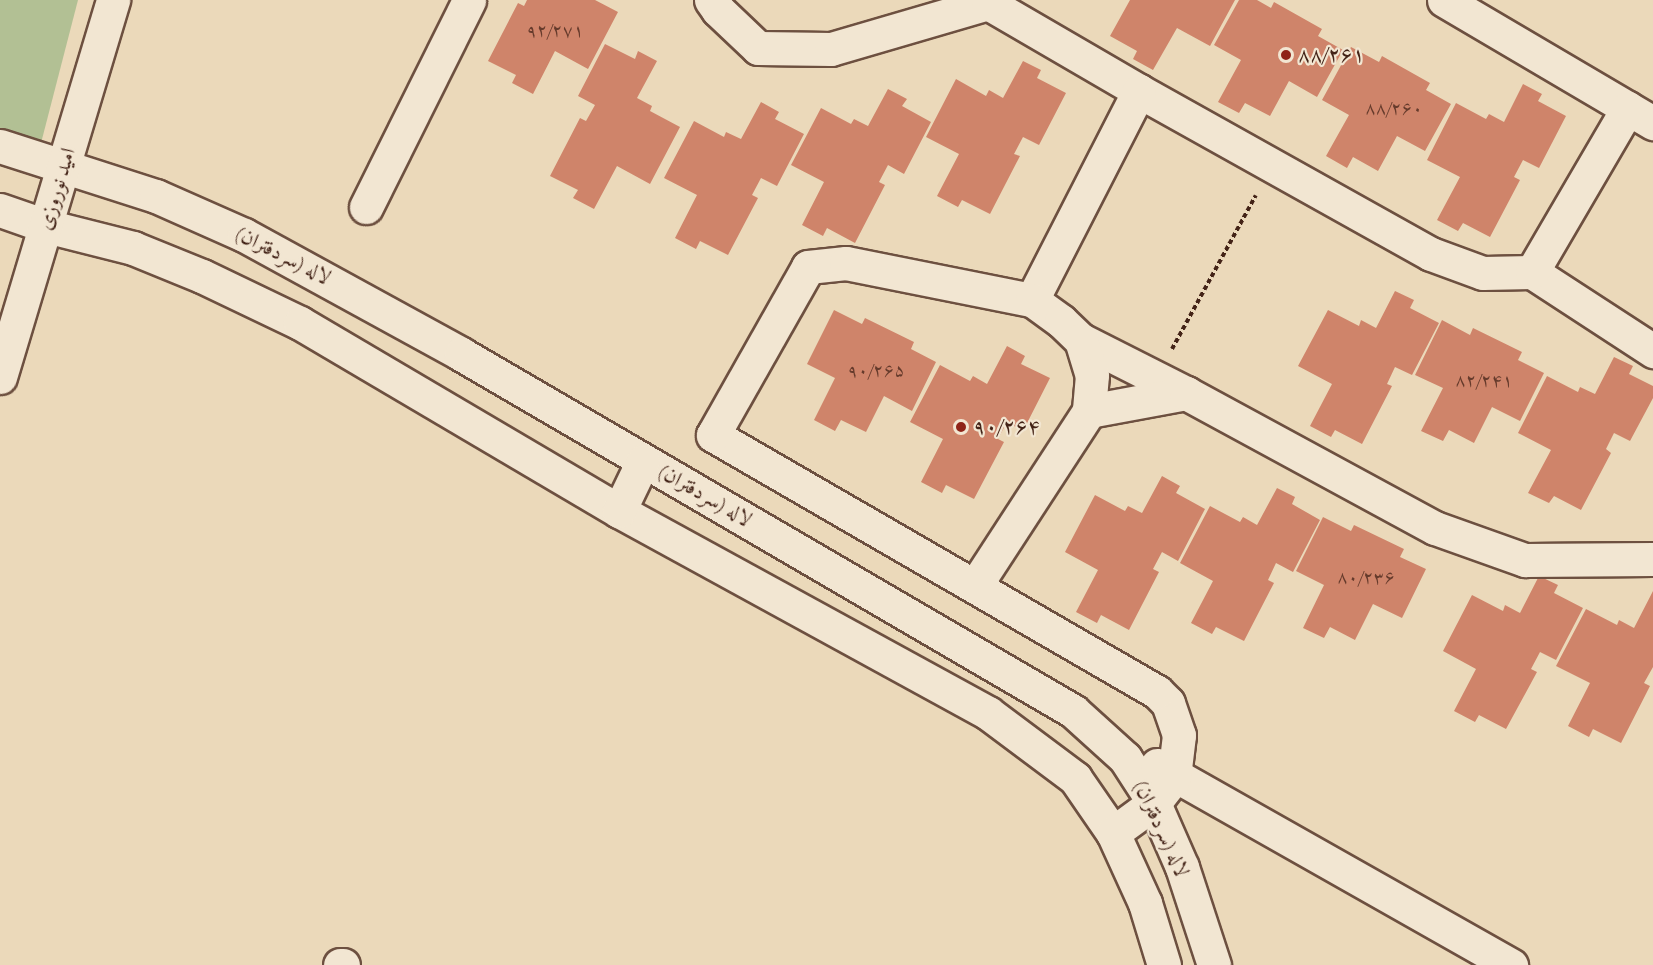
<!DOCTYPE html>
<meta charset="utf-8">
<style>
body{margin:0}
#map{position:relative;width:1653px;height:965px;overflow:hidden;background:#ebd9ba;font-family:"IM FELL Double Pica",Amiri,serif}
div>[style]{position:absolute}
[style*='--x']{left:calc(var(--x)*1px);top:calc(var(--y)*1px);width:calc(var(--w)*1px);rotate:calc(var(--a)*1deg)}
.green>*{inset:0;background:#b2c094}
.building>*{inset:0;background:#cf846a}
.path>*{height:4px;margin-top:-2px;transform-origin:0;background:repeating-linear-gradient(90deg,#432317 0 4.5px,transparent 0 7.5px)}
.roads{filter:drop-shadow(2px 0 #6d5040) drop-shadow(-2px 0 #6d5040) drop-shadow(0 2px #6d5040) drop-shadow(0 -2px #6d5040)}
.minor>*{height:33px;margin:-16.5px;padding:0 16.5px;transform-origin:16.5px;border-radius:16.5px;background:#f2e6d2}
.dots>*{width:16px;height:16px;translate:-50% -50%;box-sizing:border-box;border:3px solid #f2e6d2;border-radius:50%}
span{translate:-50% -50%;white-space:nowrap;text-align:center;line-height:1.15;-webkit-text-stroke:4.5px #f2e6d2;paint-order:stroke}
.number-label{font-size:18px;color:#663b2c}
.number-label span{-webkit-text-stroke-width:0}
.poi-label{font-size:21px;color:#432317}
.left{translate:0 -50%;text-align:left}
.street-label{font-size:21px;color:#432317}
</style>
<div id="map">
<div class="green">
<i style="clip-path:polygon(0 0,78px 0,40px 147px,0 134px)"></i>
</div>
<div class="building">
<i style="clip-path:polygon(527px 0,595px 0,618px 12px,588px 69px,555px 51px,533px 94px,512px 83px,516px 75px,488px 61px,518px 3px,524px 6px)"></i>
<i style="clip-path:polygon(1130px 0,1235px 0,1210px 46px,1177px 28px,1153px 70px,1133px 59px,1137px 51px,1110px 36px)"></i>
<i style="clip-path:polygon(1239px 0,1257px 0,1271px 8px,1274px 2px,1322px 29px,1318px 36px,1343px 50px,1317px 97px,1289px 81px,1270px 116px,1245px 103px,1239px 113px,1218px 102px,1241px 60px,1214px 45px)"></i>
<i style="clip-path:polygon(605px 44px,635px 59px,638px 51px,657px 61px,637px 98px,652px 106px,650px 111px,680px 127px,650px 184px,617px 166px,594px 209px,573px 198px,578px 190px,550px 176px,580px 118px,586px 121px,595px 105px,578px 96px)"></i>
<i style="clip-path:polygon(1351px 47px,1379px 62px,1382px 56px,1430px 83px,1426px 90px,1451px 104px,1425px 151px,1397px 136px,1378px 171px,1353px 157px,1347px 168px,1326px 156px,1349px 115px,1322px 100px)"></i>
<i style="clip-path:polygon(1023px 61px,1041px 70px,1037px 78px,1066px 93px,1039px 145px,1023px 137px,1014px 154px,1020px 156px,990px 214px,962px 200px,958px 207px,937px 196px,959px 154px,926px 137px,956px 79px,986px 96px,989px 90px,1003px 98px)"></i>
<i style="clip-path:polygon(1523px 84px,1542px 94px,1538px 101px,1566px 116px,1539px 168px,1523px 160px,1514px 177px,1520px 180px,1490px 237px,1463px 223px,1458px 231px,1437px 220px,1460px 177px,1427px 160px,1456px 103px,1486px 119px,1489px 114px,1504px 122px)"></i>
<i style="clip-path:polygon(888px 89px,907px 99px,902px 106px,931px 122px,904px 174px,888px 165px,879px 182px,885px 185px,855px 243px,827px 228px,823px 236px,802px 225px,824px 182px,791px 165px,821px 108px,851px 124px,854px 119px,868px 126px)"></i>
<i style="clip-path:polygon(761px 102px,779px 112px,775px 119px,804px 134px,777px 186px,761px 178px,752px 195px,758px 198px,728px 255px,700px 241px,696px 249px,675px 238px,697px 195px,664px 178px,694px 121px,724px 137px,726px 132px,741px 139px)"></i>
<i style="clip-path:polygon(1395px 291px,1414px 300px,1410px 308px,1439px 323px,1412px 375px,1395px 367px,1387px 384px,1392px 386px,1362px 444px,1335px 430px,1331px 437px,1310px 426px,1332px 384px,1298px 366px,1328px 310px,1359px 326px,1361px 320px,1376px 328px)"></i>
<i style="clip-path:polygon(834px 310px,862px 324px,865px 318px,914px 342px,911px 349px,936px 362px,912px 411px,884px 396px,866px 432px,841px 420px,835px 431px,814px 420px,835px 378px,807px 364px)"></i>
<i style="clip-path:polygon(1442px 320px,1470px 335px,1473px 328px,1522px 352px,1518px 360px,1544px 373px,1520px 421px,1492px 407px,1474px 443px,1449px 430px,1443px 441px,1421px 431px,1443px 388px,1415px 375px)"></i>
<i style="clip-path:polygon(1007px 346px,1025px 356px,1021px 364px,1050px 378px,1023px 431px,1007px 422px,998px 439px,1004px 442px,974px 499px,946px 485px,942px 493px,921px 482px,943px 439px,910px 422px,940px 365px,970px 381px,973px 376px,987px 384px)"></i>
<i style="clip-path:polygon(1614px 357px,1633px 366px,1629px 374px,1653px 386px,1653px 398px,1630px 441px,1614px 433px,1606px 449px,1611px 453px,1581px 510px,1554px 496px,1549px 503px,1528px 493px,1551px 450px,1518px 433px,1547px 376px,1578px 392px,1580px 387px,1595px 394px)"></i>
<i style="clip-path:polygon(1162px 476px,1180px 486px,1176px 493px,1205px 509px,1178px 561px,1162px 552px,1153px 569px,1159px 572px,1129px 630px,1101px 615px,1097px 623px,1076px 612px,1098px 570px,1065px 552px,1095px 495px,1125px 511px,1128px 506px,1142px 513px)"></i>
<i style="clip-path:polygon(1277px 488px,1295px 497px,1292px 504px,1320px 520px,1293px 572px,1276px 563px,1268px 580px,1274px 583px,1244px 641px,1216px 627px,1212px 634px,1191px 623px,1213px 581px,1180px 563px,1210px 506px,1240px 522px,1243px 517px,1257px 525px)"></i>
<i style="clip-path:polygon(1323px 517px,1351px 531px,1354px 525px,1404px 549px,1400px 557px,1426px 569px,1402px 618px,1373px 604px,1355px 640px,1330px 627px,1324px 638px,1303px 628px,1324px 585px,1296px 571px)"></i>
<i style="clip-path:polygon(1539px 576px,1558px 585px,1554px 593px,1583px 608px,1556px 660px,1540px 652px,1531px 669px,1537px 672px,1506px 729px,1479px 715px,1475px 722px,1454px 711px,1476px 669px,1443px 651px,1472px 595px,1503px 611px,1505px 605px,1520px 613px)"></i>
<i style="clip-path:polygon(1653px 591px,1653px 667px,1644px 683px,1650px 686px,1621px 743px,1593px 729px,1589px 737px,1568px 726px,1590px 683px,1556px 666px,1586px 609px,1617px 625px,1619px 620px,1634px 628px)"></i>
</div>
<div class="path">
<i style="--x:1172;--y:349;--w:175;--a:-61.4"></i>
</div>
<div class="roads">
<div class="minor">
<i style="--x:711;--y:0;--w:12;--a:55"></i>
<i style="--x:718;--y:10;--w:55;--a:43.5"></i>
<i style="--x:758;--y:48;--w:73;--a:0.8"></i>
<i style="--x:831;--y:49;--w:164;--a:-16.3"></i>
<i style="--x:988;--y:3;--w:175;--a:30.2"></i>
<i style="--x:1139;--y:91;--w:334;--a:29.2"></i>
<i style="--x:1431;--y:254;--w:55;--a:20.1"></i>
<i style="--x:1483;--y:273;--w:49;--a:-1.2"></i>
<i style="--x:1532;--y:272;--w:145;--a:33.1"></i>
<i style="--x:1444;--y:0;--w:243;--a:30.5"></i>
<i style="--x:0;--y:146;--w:164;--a:17.8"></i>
<i style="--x:156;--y:196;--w:96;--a:23.9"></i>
<i style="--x:244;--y:235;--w:247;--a:28.7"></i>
<i style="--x:461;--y:354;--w:709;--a:30.26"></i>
<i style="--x:1073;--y:711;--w:70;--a:42.1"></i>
<i style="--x:1125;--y:758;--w:54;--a:57.2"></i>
<i style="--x:1154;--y:803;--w:70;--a:66.4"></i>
<i style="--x:1182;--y:867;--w:103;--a:71.9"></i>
<i style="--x:366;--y:207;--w:231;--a:-63.5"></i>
<i style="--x:0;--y:210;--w:49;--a:19.2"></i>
<i style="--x:46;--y:226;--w:90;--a:14.2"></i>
<i style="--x:133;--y:248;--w:74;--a:22.1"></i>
<i style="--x:202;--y:276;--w:109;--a:25.6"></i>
<i style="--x:300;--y:323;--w:370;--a:30.5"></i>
<i style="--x:619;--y:511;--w:421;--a:28.7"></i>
<i style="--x:988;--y:713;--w:109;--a:36.8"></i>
<i style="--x:1075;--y:778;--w:67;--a:55.4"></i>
<i style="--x:1113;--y:833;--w:77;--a:65.4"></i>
<i style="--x:1145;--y:903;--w:65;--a:73"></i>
<i style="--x:1532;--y:272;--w:190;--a:-59.7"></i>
<i style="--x:1032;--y:300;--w:235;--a:-62.9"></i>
<i style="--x:1081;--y:340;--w:118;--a:26.8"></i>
<i style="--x:0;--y:377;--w:394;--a:-73.3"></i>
<i style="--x:619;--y:511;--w:55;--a:-64.4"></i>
<i style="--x:975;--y:586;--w:209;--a:-56.9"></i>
<i style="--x:1157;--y:765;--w:407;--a:29.5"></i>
<i style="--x:1113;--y:833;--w:51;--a:-36.2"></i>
<i style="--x:1154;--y:803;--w:33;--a:-52"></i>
<i style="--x:1174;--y:777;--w:42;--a:-83.2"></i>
<i style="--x:1179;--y:735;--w:34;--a:-109"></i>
<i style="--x:1168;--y:703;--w:16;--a:-135"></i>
<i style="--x:1157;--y:692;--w:513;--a:-149.94"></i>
<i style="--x:713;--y:435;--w:193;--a:-60.5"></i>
<i style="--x:808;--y:267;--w:38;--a:-6"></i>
<i style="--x:846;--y:263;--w:190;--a:11.3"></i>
<i style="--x:1032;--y:300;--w:36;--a:36"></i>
<i style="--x:1061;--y:321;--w:28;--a:44"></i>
<i style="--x:1081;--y:340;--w:37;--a:73"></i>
<i style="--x:1092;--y:375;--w:36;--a:95"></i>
<i style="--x:1089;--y:411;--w:99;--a:-10.5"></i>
<i style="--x:1186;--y:393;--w:283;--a:28.5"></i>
<i style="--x:1435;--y:528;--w:96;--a:19.6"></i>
<i style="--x:1525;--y:560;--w:128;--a:-0.4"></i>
<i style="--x:340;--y:965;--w:3;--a:0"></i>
</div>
</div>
<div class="dots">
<i style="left:1286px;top:55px;background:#8f2418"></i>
<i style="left:961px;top:427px;background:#8f2418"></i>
</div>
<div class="number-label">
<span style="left:555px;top:31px">۹۲/۲۷۱</span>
<span style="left:1394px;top:109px">۸۸/۲۶۰</span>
<span style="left:876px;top:371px">۹۰/۲۶۵</span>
<span style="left:1484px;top:381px">۸۲/۲۴۱</span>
<span style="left:1366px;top:578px">۸۰/۲۳۶</span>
</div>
<div class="poi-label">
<span class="left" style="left:1298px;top:55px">۸۸/۲۶۱</span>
<span class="left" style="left:973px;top:427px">۹۰/۲۶۴</span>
</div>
<div class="street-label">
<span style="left:57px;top:189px;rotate:-73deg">امید نوروزی</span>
<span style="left:283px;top:256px;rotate:27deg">لاله (سردفتران)</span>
<span style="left:705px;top:496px;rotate:30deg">لاله (سردفتران)</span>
<span style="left:1161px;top:829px;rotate:65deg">لاله (سردفتران)</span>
</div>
</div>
